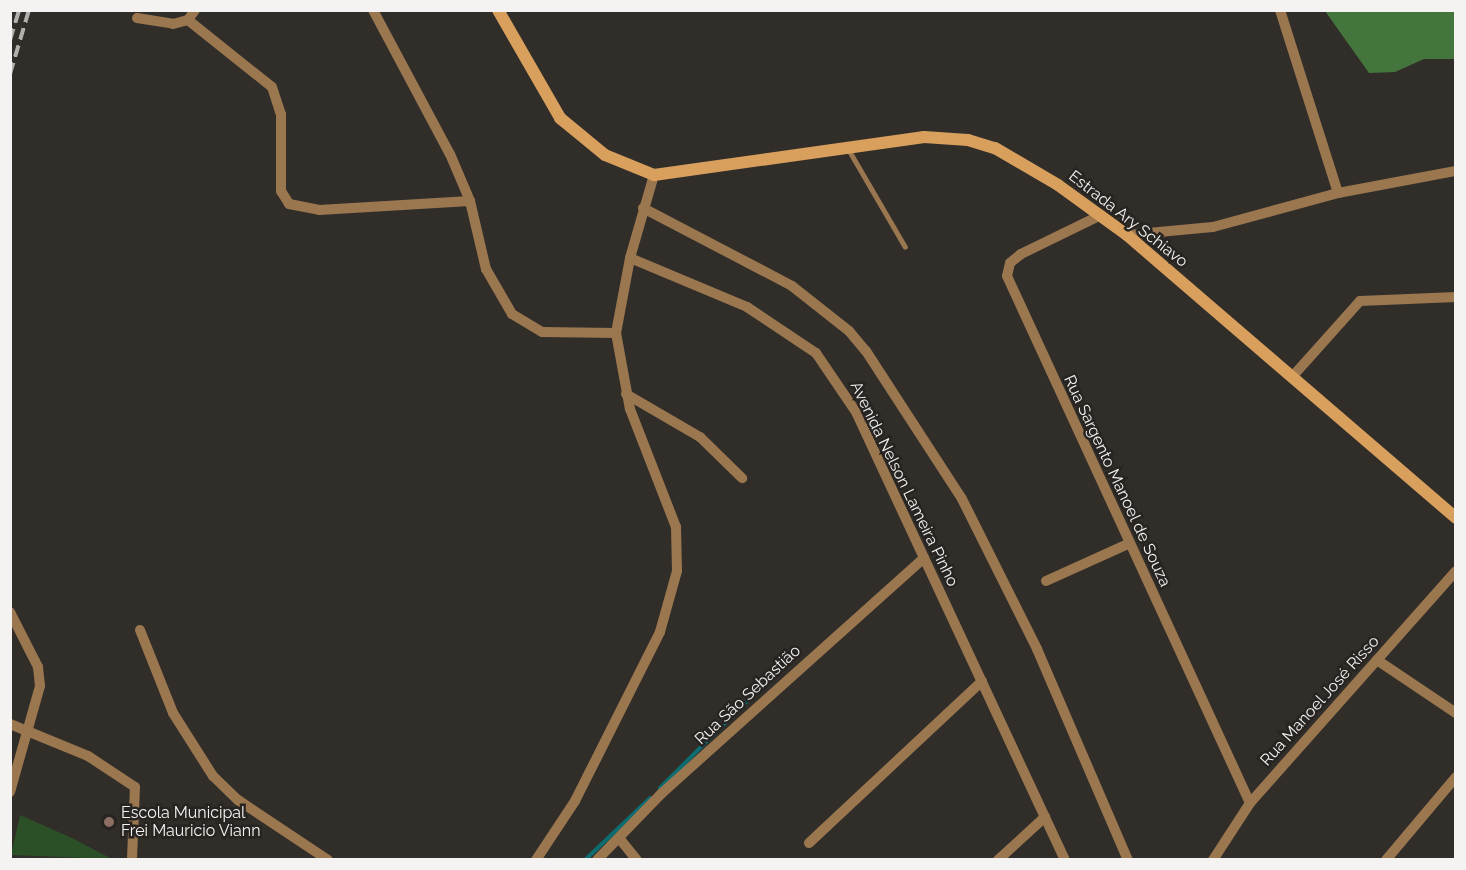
<!DOCTYPE html>
<meta charset="utf-8">
<style>
body{margin:0}
#map{position:relative;width:1466px;height:870px;overflow:hidden;background:#312e2a;font-family:Raleway,sans-serif}
div>[style]{position:absolute}
[style*='--x']{left:calc(var(--x)*1px);top:calc(var(--y)*1px);width:calc(var(--w)*1px);rotate:calc(var(--a)*1deg)}
.green>*{inset:0;background:#2b4f26}
.forest>*{inset:0;background:#44753d}
.stream>*{height:4px;margin:-2px;padding:0 2px;transform-origin:2px;border-radius:2px;background:#0c6c70}
.lane>*{height:5px;margin:-2.5px;padding:0 2.5px;transform-origin:2.5px;border-radius:2.5px;background:#9b774f}
.street>*{height:10px;margin:-5px;padding:0 5px;transform-origin:5px;border-radius:5px;background:#9b774f}
.secondary>*{height:12px;margin:-6px;padding:0 6px;transform-origin:6px;border-radius:6px;background:#d89f5d}
.rail>*{height:4px;margin-top:-2px;transform-origin:0;background:repeating-linear-gradient(90deg,#b3b1ae 0 12px,transparent 0 18px)}
.dots>*{width:16px;height:16px;translate:-50% -50%;box-sizing:border-box;border:3px solid #272421;border-radius:50%}
span{translate:-50% -50%;white-space:nowrap;text-align:center;line-height:1.15;-webkit-text-stroke:5px #272421;paint-order:stroke}
.street-label{font-size:16px;color:#f5f3f1}
.poi-label{font-size:16px;color:#f5f3f1}
.left{translate:0 -50%;text-align:left}
.frame{position:absolute;inset:0;border:12px solid #f5f3f1;pointer-events:none}
</style>
<div id="map">
<div class="green">
<i style="clip-path:polygon(20px 815px,72px 838px,112px 859px,11px 855px)"></i>
</div>
<div class="forest">
<i style="clip-path:polygon(1325px 11px,1455px 11px,1455px 59px,1424px 59px,1395px 72px,1369px 73px)"></i>
</div>
<div class="stream">
<i style="--x:660;--y:788;--w:129;--a:-45"></i>
<i style="--x:585;--y:860;--w:90;--a:-43.6"></i>
</div>
<div class="lane">
<i style="--x:848;--y:149;--w:113;--a:59.8"></i>
</div>
<div class="street">
<i style="--x:373;--y:10;--w:163;--a:61.9"></i>
<i style="--x:450;--y:154;--w:51;--a:66.9"></i>
<i style="--x:470;--y:201;--w:70;--a:76.8"></i>
<i style="--x:486;--y:269;--w:52;--a:60"></i>
<i style="--x:512;--y:314;--w:35;--a:31"></i>
<i style="--x:542;--y:332;--w:74;--a:0.8"></i>
<i style="--x:616;--y:333;--w:77;--a:79.6"></i>
<i style="--x:630;--y:409;--w:127;--a:68.7"></i>
<i style="--x:676;--y:527;--w:44;--a:88.7"></i>
<i style="--x:677;--y:571;--w:63;--a:105.6"></i>
<i style="--x:660;--y:632;--w:189;--a:116.7"></i>
<i style="--x:575;--y:801;--w:71;--a:123.5"></i>
<i style="--x:1280;--y:10;--w:192;--a:72.4"></i>
<i style="--x:137;--y:18;--w:36;--a:9"></i>
<i style="--x:173;--y:24;--w:16;--a:-15"></i>
<i style="--x:188;--y:20;--w:12;--a:-55"></i>
<i style="--x:188;--y:20;--w:107;--a:38.6"></i>
<i style="--x:272;--y:87;--w:28;--a:72"></i>
<i style="--x:281;--y:114;--w:77;--a:90"></i>
<i style="--x:281;--y:191;--w:15;--a:58"></i>
<i style="--x:289;--y:204;--w:31;--a:11"></i>
<i style="--x:319;--y:210;--w:151;--a:-3.4"></i>
<i style="--x:643;--y:208;--w:168;--a:27.6"></i>
<i style="--x:792;--y:286;--w:73;--a:38.3"></i>
<i style="--x:849;--y:331;--w:26;--a:50"></i>
<i style="--x:866;--y:351;--w:176;--a:57"></i>
<i style="--x:962;--y:499;--w:168;--a:63.4"></i>
<i style="--x:1037;--y:649;--w:230;--a:66.7"></i>
<i style="--x:1101;--y:215;--w:89;--a:154"></i>
<i style="--x:1021;--y:254;--w:14;--a:141"></i>
<i style="--x:1010;--y:263;--w:13;--a:103"></i>
<i style="--x:1007;--y:276;--w:580;--a:65.25"></i>
<i style="--x:1127;--y:235;--w:86;--a:-5.3"></i>
<i style="--x:1213;--y:227;--w:130;--a:-15.2"></i>
<i style="--x:1338;--y:193;--w:120;--a:-10.6"></i>
<i style="--x:630;--y:258;--w:86;--a:-73.9"></i>
<i style="--x:616;--y:333;--w:76;--a:-79.4"></i>
<i style="--x:630;--y:258;--w:127;--a:22.7"></i>
<i style="--x:747;--y:307;--w:83;--a:33.7"></i>
<i style="--x:816;--y:353;--w:71;--a:55.9"></i>
<i style="--x:856;--y:412;--w:494;--a:65"></i>
<i style="--x:1292;--y:377;--w:102;--a:-48.2"></i>
<i style="--x:1360;--y:301;--w:96;--a:-2.4"></i>
<i style="--x:626;--y:394;--w:86;--a:30.2"></i>
<i style="--x:700;--y:437;--w:59;--a:44.3"></i>
<i style="--x:1046;--y:581;--w:92;--a:-24.3"></i>
<i style="--x:10;--y:612;--w:62;--a:63"></i>
<i style="--x:38;--y:667;--w:19;--a:84"></i>
<i style="--x:40;--y:686;--w:110;--a:105.8"></i>
<i style="--x:140;--y:630;--w:89;--a:68.3"></i>
<i style="--x:173;--y:713;--w:75;--a:57.6"></i>
<i style="--x:213;--y:776;--w:35;--a:44"></i>
<i style="--x:238;--y:800;--w:108;--a:33.7"></i>
<i style="--x:1377;--y:660;--w:95;--a:33.9"></i>
<i style="--x:10;--y:724;--w:84;--a:22.3"></i>
<i style="--x:88;--y:756;--w:56;--a:33.4"></i>
<i style="--x:135;--y:787;--w:73;--a:92.4"></i>
<i style="--x:619;--y:838;--w:28;--a:51"></i>
<i style="--x:809;--y:843;--w:237;--a:-43.1"></i>
<i style="--x:597;--y:860;--w:93;--a:-45.9"></i>
<i style="--x:662;--y:793;--w:352;--a:-41.9"></i>
<i style="--x:998;--y:860;--w:64;--a:-42.5"></i>
<i style="--x:1213;--y:860;--w:68;--a:-57"></i>
<i style="--x:1250;--y:803;--w:310;--a:-48.4"></i>
<i style="--x:1386;--y:860;--w:109;--a:-49.9"></i>
</div>
<div class="secondary">
<i style="--x:498;--y:10;--w:125;--a:60.1"></i>
<i style="--x:560;--y:118;--w:58;--a:39.4"></i>
<i style="--x:605;--y:155;--w:53;--a:22.2"></i>
<i style="--x:654;--y:175;--w:273;--a:-8"></i>
<i style="--x:924;--y:137;--w:44;--a:3.9"></i>
<i style="--x:968;--y:140;--w:28;--a:17"></i>
<i style="--x:995;--y:148;--w:73;--a:30.4"></i>
<i style="--x:1058;--y:185;--w:85;--a:35.9"></i>
<i style="--x:1127;--y:235;--w:434;--a:40.7"></i>
</div>
<div class="rail">
<i style="--x:10;--y:40;--w:31;--a:-73"></i>
<i style="--x:10;--y:74;--w:67;--a:-73.5"></i>
</div>
<div class="dots">
<i style="left:109px;top:822px;background:#8d6e63"></i>
</div>
<div class="street-label">
<span style="left:1128px;top:219px;rotate:38deg">Estrada Ary Schiavo</span>
<span style="left:1117px;top:481px;rotate:65deg">Rua Sargento Manoel de Souza</span>
<span style="left:904px;top:484px;rotate:64deg">Avenida Nelson Lameira Pinho</span>
<span style="left:748px;top:695px;rotate:-43deg">Rua São Sebastião</span>
<span style="left:1320px;top:701px;rotate:-48deg">Rua Manoel José Risso</span>
</div>
<div class="poi-label">
<span class="left" style="left:121px;top:822px">Escola Municipal<br>Frei Mauricio Viann</span>
</div>
<div class="frame"></div>
</div>
